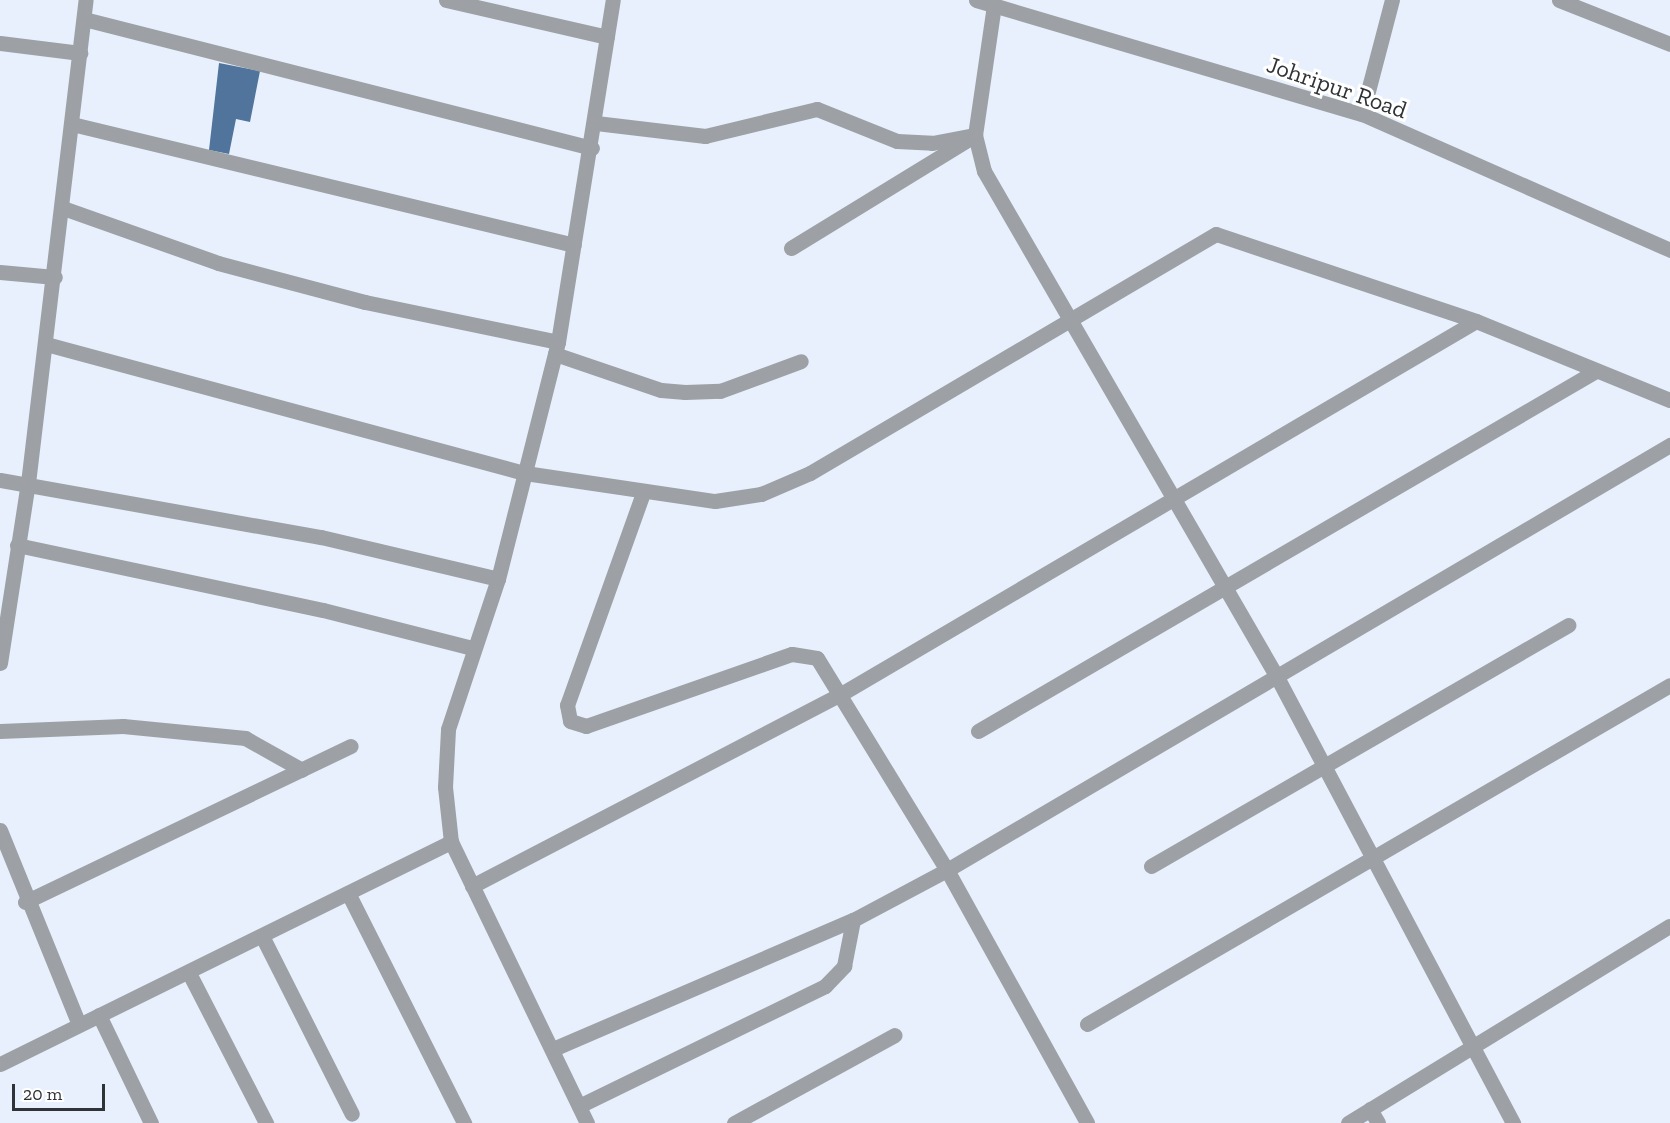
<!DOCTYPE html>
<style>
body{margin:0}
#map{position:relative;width:1670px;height:1123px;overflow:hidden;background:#e7f0fc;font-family:"Zilla Slab",serif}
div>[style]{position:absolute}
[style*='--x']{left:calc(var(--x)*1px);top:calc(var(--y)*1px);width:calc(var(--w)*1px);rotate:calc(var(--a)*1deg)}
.building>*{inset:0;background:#50749c}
.minor>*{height:15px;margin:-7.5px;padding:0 7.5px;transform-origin:7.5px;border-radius:7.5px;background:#9da1a5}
span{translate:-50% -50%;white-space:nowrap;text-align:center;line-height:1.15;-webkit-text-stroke:6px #fff;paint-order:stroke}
.street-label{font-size:24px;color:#2f3337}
.scale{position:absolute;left:12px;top:1084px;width:93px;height:27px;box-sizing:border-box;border:3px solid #2f3337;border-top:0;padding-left:8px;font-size:18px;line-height:21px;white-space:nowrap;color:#2f3337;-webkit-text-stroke:4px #fff;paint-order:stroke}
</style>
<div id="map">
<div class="building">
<i style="clip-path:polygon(219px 63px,260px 71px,250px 122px,236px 119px,229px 154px,209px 150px)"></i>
</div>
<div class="minor">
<i style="--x:446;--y:0;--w:165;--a:12.9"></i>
<i style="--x:976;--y:0;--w:402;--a:16.5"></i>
<i style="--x:1362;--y:114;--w:337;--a:23.8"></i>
<i style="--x:1559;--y:0;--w:119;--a:21.6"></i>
<i style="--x:994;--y:5;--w:131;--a:98.3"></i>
<i style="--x:975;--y:135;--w:37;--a:76"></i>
<i style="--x:984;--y:171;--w:585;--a:59.93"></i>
<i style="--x:1277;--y:677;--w:505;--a:62.11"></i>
<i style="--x:84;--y:19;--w:524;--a:14.25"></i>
<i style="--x:0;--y:43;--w:81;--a:7.1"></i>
<i style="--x:1362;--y:114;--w:118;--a:-75.3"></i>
<i style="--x:596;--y:123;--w:110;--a:6.8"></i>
<i style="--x:705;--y:136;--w:115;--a:-13.6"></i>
<i style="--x:817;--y:109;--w:86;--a:21.8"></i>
<i style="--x:897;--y:141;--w:35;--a:3"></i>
<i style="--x:932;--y:143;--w:44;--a:-10.5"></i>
<i style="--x:72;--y:124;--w:516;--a:13.55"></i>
<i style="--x:63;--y:208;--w:164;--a:19.5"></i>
<i style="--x:218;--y:263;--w:152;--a:14.9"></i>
<i style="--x:365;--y:302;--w:197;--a:11.7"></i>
<i style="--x:791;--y:248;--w:206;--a:-31.5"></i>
<i style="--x:0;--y:272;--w:55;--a:5.2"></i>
<i style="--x:46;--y:344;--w:496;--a:15.1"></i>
<i style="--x:525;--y:473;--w:192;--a:8.4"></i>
<i style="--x:715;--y:501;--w:47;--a:-8.7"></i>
<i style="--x:761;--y:494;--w:53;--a:-23.2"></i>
<i style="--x:810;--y:473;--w:471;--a:-30.5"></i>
<i style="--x:1216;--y:234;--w:274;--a:18.5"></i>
<i style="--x:1476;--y:321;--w:209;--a:22.2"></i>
<i style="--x:555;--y:354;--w:112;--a:18.8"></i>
<i style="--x:661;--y:390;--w:24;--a:5"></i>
<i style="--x:685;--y:392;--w:35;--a:-2"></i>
<i style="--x:720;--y:391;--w:86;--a:-20.3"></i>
<i style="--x:0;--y:480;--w:326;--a:10.1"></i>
<i style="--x:321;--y:537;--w:182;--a:13.3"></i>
<i style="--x:643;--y:493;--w:225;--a:109.7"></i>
<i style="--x:567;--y:705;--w:16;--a:79"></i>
<i style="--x:570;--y:721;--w:17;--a:17"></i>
<i style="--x:586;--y:726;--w:218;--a:-19.3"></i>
<i style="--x:792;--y:654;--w:25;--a:9"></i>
<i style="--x:817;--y:658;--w:249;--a:58.5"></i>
<i style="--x:947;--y:870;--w:289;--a:61"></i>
<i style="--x:17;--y:545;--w:313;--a:12"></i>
<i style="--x:323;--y:610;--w:154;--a:14.3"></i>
<i style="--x:0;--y:663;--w:182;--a:-81.2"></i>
<i style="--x:28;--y:483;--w:486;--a:-83.2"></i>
<i style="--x:0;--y:731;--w:123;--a:-2.3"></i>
<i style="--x:123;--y:726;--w:123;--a:5.6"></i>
<i style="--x:245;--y:738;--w:65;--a:29.3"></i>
<i style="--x:978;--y:731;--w:713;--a:-30.23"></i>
<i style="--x:0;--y:830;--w:210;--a:67.9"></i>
<i style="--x:1151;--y:866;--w:482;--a:-30"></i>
<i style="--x:472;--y:886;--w:416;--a:-27.5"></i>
<i style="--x:841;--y:694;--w:736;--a:-30.43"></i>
<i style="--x:348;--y:893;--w:258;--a:63.2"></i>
<i style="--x:25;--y:902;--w:361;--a:-25.6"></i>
<i style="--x:262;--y:936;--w:199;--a:63.2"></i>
<i style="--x:189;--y:973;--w:169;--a:62.8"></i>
<i style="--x:99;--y:1015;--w:120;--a:64.3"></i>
<i style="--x:1087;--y:1024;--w:674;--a:-30.18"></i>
<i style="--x:553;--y:1049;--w:327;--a:-23.3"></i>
<i style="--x:853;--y:920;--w:106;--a:-28"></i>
<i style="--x:947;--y:870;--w:839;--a:-30.45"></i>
<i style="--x:0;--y:1064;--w:503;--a:-26.21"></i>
<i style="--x:579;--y:1106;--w:274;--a:-26"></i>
<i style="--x:825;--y:986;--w:28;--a:-46"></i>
<i style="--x:844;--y:966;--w:47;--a:-78.9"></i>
<i style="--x:1370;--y:1109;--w:16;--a:60"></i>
<i style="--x:587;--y:1123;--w:312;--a:-115.8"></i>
<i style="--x:451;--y:842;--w:55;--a:-96.2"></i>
<i style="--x:445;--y:787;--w:58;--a:-87"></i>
<i style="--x:448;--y:729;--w:158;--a:-71.6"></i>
<i style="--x:498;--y:579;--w:244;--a:-75.8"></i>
<i style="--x:558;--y:342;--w:346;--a:-80.9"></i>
<i style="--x:734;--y:1123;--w:183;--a:-28.7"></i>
<i style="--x:1348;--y:1123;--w:377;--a:-31.5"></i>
</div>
<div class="street-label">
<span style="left:1337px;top:87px;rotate:19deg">Johripur Road</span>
</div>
<div class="scale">20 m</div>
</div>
